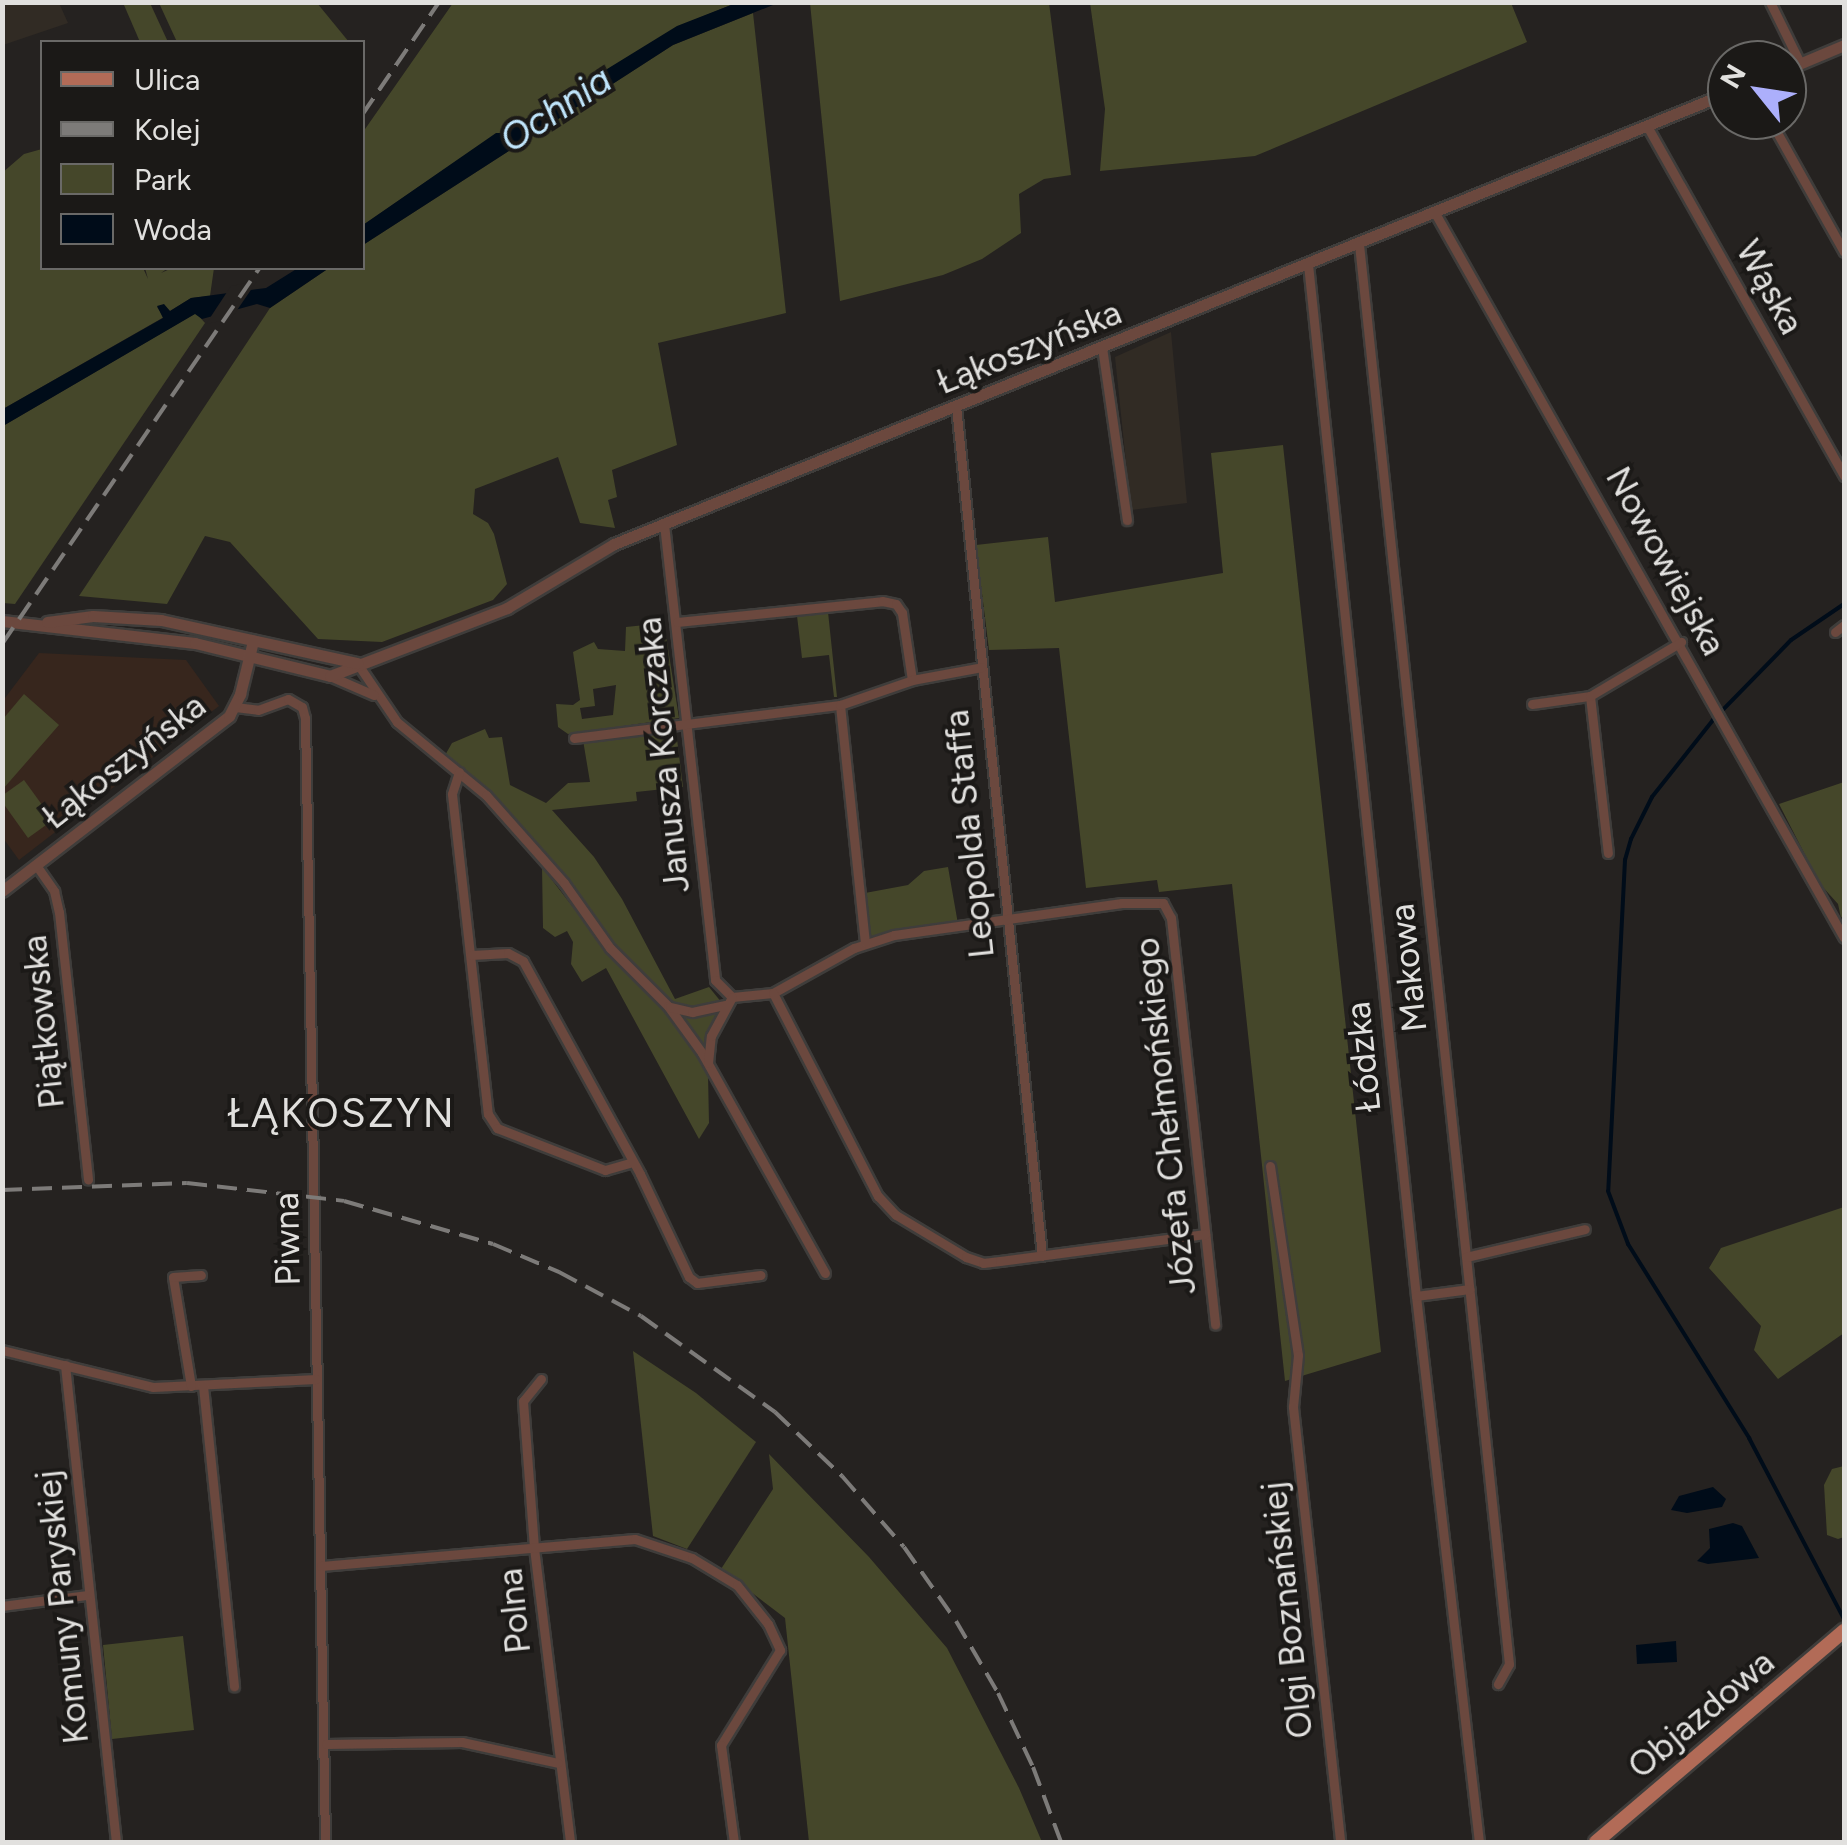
<!DOCTYPE html>
<meta charset="utf-8">
<style>
body{margin:0}
#map{position:relative;width:1847px;height:1845px;overflow:hidden;background:#252220;font-family:Figtree,sans-serif}
div>[style]{position:absolute}
[style*='--x']{left:calc(var(--x)*1px);top:calc(var(--y)*1px);width:calc(var(--w)*1px);rotate:calc(var(--a)*1deg)}
.built>*{inset:0;background:#312b24}
.education>*{inset:0;background:#37261d}
.green>*{inset:0;background:#45472a}
.water>*{inset:0;background:#000c19}
.pier>*{inset:0;background:#252220}
.stream>*{height:4px;margin:-2px;padding:0 2px;transform-origin:2px;border-radius:2px;background:#000c19}
.roads{filter:drop-shadow(2px 0 #3f3d3b) drop-shadow(-2px 0 #3f3d3b) drop-shadow(0 2px #3f3d3b) drop-shadow(0 -2px #3f3d3b)}
.minor>*{height:9px;margin:-4.5px;padding:0 4.5px;transform-origin:4.5px;border-radius:4.5px;background:#6b483e}
.tertiary>*{height:11px;margin:-5.5px;padding:0 5.5px;transform-origin:5.5px;border-radius:5.5px;background:#6b483e}
.primary>*{height:14px;margin:-7px;padding:0 7px;transform-origin:7px;border-radius:7px;background:#b26b57}
.rail>*{height:4px;margin-top:-2px;transform-origin:0;background:repeating-linear-gradient(90deg,#7d7b79 0 20px,transparent 0 30px)}
span{translate:-50% -50%;white-space:nowrap;text-align:center;line-height:1.15;-webkit-text-stroke:8px #1b1917;paint-order:stroke}
.street-label{font-size:35px;color:#e1e0de}
.water-label{font-size:38px;color:#c0e5fb;font-style:italic}
.quarter-label{font-size:40px;color:#e1e0de;letter-spacing:2.5px}
.frame{position:absolute;inset:0;border:5px solid #e1e0de;pointer-events:none}
.legend{position:absolute;left:40px;top:40px;width:325px;height:230px;box-sizing:border-box;background:#1b1917;border:2px solid #6a6967;margin:0;padding:12px 18px;list-style:none;font-size:30px;color:#e1e0de}
.legend li{display:flex;align-items:center;gap:20px;height:50px}
.legend b{width:50px;border:2px solid #6a6967}
.north{position:absolute;left:1707px;top:40px;width:100px;height:100px;box-sizing:border-box;background:#1b1917;border:2px solid #6a6967;border-radius:50%;rotate:300deg;font-size:28px;font-weight:700;line-height:40px;text-align:center;color:#e1e0de}
.north::after{content:'';display:block;margin:auto;width:35px;height:45px;background:#acaffb;clip-path:polygon(50% 0,100% 100%,50% 72%,0 100%)}
</style>
<div id="map">
<div class="built">
<i style="clip-path:polygon(2px 3px,59px 3px,68px 23px,3px 45px)"></i>
<i style="clip-path:polygon(1171px 332px,1187px 503px,1131px 510px,1115px 357px)"></i>
</div>
<div class="education">
<i style="clip-path:polygon(39px 653px,186px 660px,219px 706px,19px 860px,3px 838px,2px 702px)"></i>
</div>
<div class="green">
<i style="clip-path:polygon(130px 3px,150px 3px,168px 42px,140px 42px,124px 5px)"></i>
<i style="clip-path:polygon(159px 3px,317px 3px,349px 42px,177px 42px)"></i>
<i style="clip-path:polygon(453px 3px,736px 3px,677px 27px,503px 133px,496px 134px,363px 225px,363px 132px)"></i>
<i style="clip-path:polygon(810px 3px,1049px 3px,1071px 175px,1044px 179px,1019px 194px,1021px 233px,982px 259px,943px 275px,840px 301px)"></i>
<i style="clip-path:polygon(1090px 3px,1511px 3px,1527px 42px,1255px 156px,1100px 171px,1105px 109px)"></i>
<i style="clip-path:polygon(753px 13px,786px 313px,658px 343px,677px 445px,612px 470px,617px 497px,608px 500px,615px 528px,580px 523px,558px 457px,475px 489px,473px 514px,488px 523px,494px 534px,507px 584px,493px 600px,382px 642px,318px 639px,230px 542px,205px 536px,167px 604px,79px 596px,270px 308px,329px 268px,362px 268px,363px 245px,673px 45px)"></i>
<i style="clip-path:polygon(42px 149px,42px 268px,143px 268px,148px 279px,145px 268px,168px 268px,161px 273px,172px 268px,214px 268px,210px 296px,191px 298px,170px 311px,157px 307px,164px 317px,3px 409px,2px 173px,24px 154px)"></i>
<i style="clip-path:polygon(196px 313px,205px 323px,15px 604px,3px 603px,3px 426px)"></i>
<i style="clip-path:polygon(1283px 445px,1381px 1352px,1285px 1381px,1232px 884px,1159px 892px,1157px 880px,1086px 888px,1059px 648px,989px 650px,976px 545px,1048px 537px,1055px 602px,1223px 573px,1211px 453px)"></i>
<i style="clip-path:polygon(828px 612px,837px 697px,834px 697px,829px 655px,802px 658px,797px 616px)"></i>
<i style="clip-path:polygon(evenodd,664px 623px,679px 718px,568px 734px,558px 727px,556px 704px,573px 705px,580px 700px,573px 652px,594px 642px,598px 649px,625px 651px,626px 627px,664px 623px,616px 685px,613px 715px,582px 719px,580px 708px,595px 706px,593px 689px,616px 685px)"></i>
<i style="clip-path:polygon(24px 694px,59px 725px,3px 789px,3px 719px)"></i>
<i style="clip-path:polygon(485px 729px,489px 738px,502px 737px,510px 785px,546px 803px,568px 783px,590px 782px,583px 740px,676px 731px,683px 787px,636px 792px,637px 801px,552px 810px,594px 857px,622px 899px,675px 999px,709px 987px,722px 1003px,705px 1055px,629px 967px,567px 883px,444px 757px,452px 743px)"></i>
<i style="clip-path:polygon(24px 780px,53px 820px,28px 838px,3px 803px,3px 795px)"></i>
<i style="clip-path:polygon(1844px 782px,1844px 913px,1841px 918px,1838px 904px,1820px 884px,1779px 804px)"></i>
<i style="clip-path:polygon(542px 867px,606px 950px,664px 1008px,703px 1061px,708px 1074px,709px 1123px,699px 1139px,606px 968px,582px 982px,571px 964px,573px 942px,567px 931px,555px 937px,543px 928px)"></i>
<i style="clip-path:polygon(948px 867px,958px 924px,868px 938px,865px 893px,908px 885px,924px 871px)"></i>
<i style="clip-path:polygon(1844px 1207px,1844px 1333px,1778px 1379px,1754px 1350px,1761px 1326px,1709px 1268px,1721px 1248px)"></i>
<i style="clip-path:polygon(633px 1351px,696px 1393px,756px 1442px,687px 1549px,653px 1536px)"></i>
<i style="clip-path:polygon(769px 1454px,869px 1557px,947px 1648px,1019px 1788px,1042px 1842px,809px 1842px,785px 1618px,721px 1569px,773px 1489px)"></i>
<i style="clip-path:polygon(1844px 1466px,1844px 1537px,1838px 1539px,1827px 1535px,1824px 1485px,1832px 1469px)"></i>
<i style="clip-path:polygon(183px 1636px,194px 1730px,112px 1739px,103px 1645px)"></i>
</div>
<div class="water">
<i style="clip-path:polygon(736px 3px,778px 3px,673px 45px,363px 245px,363px 225px,496px 133px,503px 133px,677px 26px)"></i>
<i style="clip-path:polygon(298px 268px,329px 268px,270px 308px,257px 304px,202px 319px,195px 314px,3px 426px,3px 409px,163px 318px,157px 306px,164px 304px,170px 311px,191px 298px,266px 288px)"></i>
<i style="clip-path:polygon(1713px 1487px,1726px 1499px,1722px 1507px,1687px 1513px,1671px 1510px,1679px 1496px)"></i>
<i style="clip-path:polygon(1733px 1523px,1742px 1526px,1759px 1558px,1708px 1564px,1697px 1561px,1710px 1548px,1709px 1529px)"></i>
<i style="clip-path:polygon(1676px 1641px,1677px 1662px,1637px 1664px,1636px 1645px)"></i>
</div>
<div class="pier">
<i style="clip-path:polygon(257px 281px,231px 319px,206px 324px,231px 286px)"></i>
</div>
<div class="stream">
<i style="--x:1844;--y:604;--w:64;--a:145.8"></i>
<i style="--x:1791;--y:640;--w:112;--a:134.3"></i>
<i style="--x:1713;--y:720;--w:98;--a:128.4"></i>
<i style="--x:1652;--y:797;--w:47;--a:116.6"></i>
<i style="--x:1631;--y:839;--w:22;--a:106"></i>
<i style="--x:1625;--y:860;--w:331;--a:92.9"></i>
<i style="--x:1608;--y:1191;--w:57;--a:69.3"></i>
<i style="--x:1628;--y:1244;--w:229;--a:58"></i>
<i style="--x:1749;--y:1438;--w:204;--a:62.3"></i>
</div>
<div class="roads">
<div class="minor">
<i style="--x:1770;--y:2;--w:68;--a:63.8"></i>
<i style="--x:1770;--y:120;--w:151;--a:60.7"></i>
<i style="--x:1647;--y:126;--w:402;--a:60.6"></i>
<i style="--x:1435;--y:213;--w:832;--a:60.57"></i>
<i style="--x:1359;--y:244;--w:1428;--a:83.97"></i>
<i style="--x:1509;--y:1664;--w:23;--a:119"></i>
<i style="--x:1308;--y:264;--w:1038;--a:84.03"></i>
<i style="--x:1416;--y:1296;--w:550;--a:83.42"></i>
<i style="--x:1102;--y:347;--w:175;--a:81.8"></i>
<i style="--x:956;--y:406;--w:854;--a:84.22"></i>
<i style="--x:664;--y:524;--w:459;--a:83.6"></i>
<i style="--x:715;--y:980;--w:24;--a:45"></i>
<i style="--x:732;--y:997;--w:41;--a:-5.6"></i>
<i style="--x:773;--y:993;--w:93;--a:-29.1"></i>
<i style="--x:854;--y:948;--w:42;--a:-18"></i>
<i style="--x:894;--y:935;--w:230;--a:-8"></i>
<i style="--x:1122;--y:903;--w:41;--a:0"></i>
<i style="--x:1163;--y:903;--w:17;--a:62"></i>
<i style="--x:1171;--y:918;--w:409;--a:83.8"></i>
<i style="--x:677;--y:622;--w:206;--a:-5.8"></i>
<i style="--x:882;--y:601;--w:14;--a:12"></i>
<i style="--x:896;--y:604;--w:11;--a:56"></i>
<i style="--x:902;--y:613;--w:68;--a:81.5"></i>
<i style="--x:1835;--y:632;--w:11;--a:-38"></i>
<i style="--x:357;--y:663;--w:71;--a:55.9"></i>
<i style="--x:397;--y:722;--w:115;--a:39.4"></i>
<i style="--x:486;--y:795;--w:118;--a:48.4"></i>
<i style="--x:564;--y:883;--w:80;--a:54.7"></i>
<i style="--x:610;--y:948;--w:82;--a:45"></i>
<i style="--x:668;--y:1006;--w:58;--a:54.1"></i>
<i style="--x:702;--y:1053;--w:252;--a:60.8"></i>
<i style="--x:330;--y:676;--w:48;--a:23.4"></i>
<i style="--x:1590;--y:696;--w:158;--a:83.5"></i>
<i style="--x:1532;--y:704;--w:59;--a:-7.9"></i>
<i style="--x:1590;--y:696;--w:106;--a:-30.7"></i>
<i style="--x:840;--y:705;--w:239;--a:84"></i>
<i style="--x:235;--y:707;--w:23;--a:7"></i>
<i style="--x:258;--y:710;--w:32;--a:-20"></i>
<i style="--x:288;--y:699;--w:16;--a:30"></i>
<i style="--x:302;--y:707;--w:11;--a:75"></i>
<i style="--x:305;--y:718;--w:1124;--a:88.98"></i>
<i style="--x:574;--y:738;--w:268;--a:-7.1"></i>
<i style="--x:840;--y:705;--w:76;--a:-19.1"></i>
<i style="--x:912;--y:680;--w:71;--a:-10.5"></i>
<i style="--x:459;--y:772;--w:23;--a:108"></i>
<i style="--x:452;--y:794;--w:322;--a:83.6"></i>
<i style="--x:488;--y:1114;--w:17;--a:57"></i>
<i style="--x:497;--y:1128;--w:116;--a:21.3"></i>
<i style="--x:605;--y:1170;--w:29;--a:-16"></i>
<i style="--x:36;--y:865;--w:32;--a:55"></i>
<i style="--x:54;--y:891;--w:22;--a:77"></i>
<i style="--x:59;--y:912;--w:269;--a:83.8"></i>
<i style="--x:471;--y:955;--w:37;--a:-3"></i>
<i style="--x:508;--y:953;--w:17;--a:28"></i>
<i style="--x:523;--y:961;--w:243;--a:61.2"></i>
<i style="--x:640;--y:1174;--w:114;--a:64.6"></i>
<i style="--x:689;--y:1277;--w:10;--a:37"></i>
<i style="--x:697;--y:1283;--w:64;--a:-7.2"></i>
<i style="--x:773;--y:993;--w:229;--a:62.7"></i>
<i style="--x:878;--y:1196;--w:26;--a:47"></i>
<i style="--x:896;--y:1215;--w:82;--a:31"></i>
<i style="--x:966;--y:1257;--w:18;--a:19"></i>
<i style="--x:983;--y:1263;--w:17;--a:-7"></i>
<i style="--x:1000;--y:1261;--w:207;--a:-7.5"></i>
<i style="--x:670;--y:1007;--w:23;--a:13"></i>
<i style="--x:692;--y:1012;--w:34;--a:-12"></i>
<i style="--x:708;--y:1063;--w:27;--a:-84"></i>
<i style="--x:711;--y:1036;--w:44;--a:-61.7"></i>
<i style="--x:1270;--y:1166;--w:191;--a:81.6"></i>
<i style="--x:1298;--y:1355;--w:52;--a:95.5"></i>
<i style="--x:1293;--y:1407;--w:438;--a:83.8"></i>
<i style="--x:1466;--y:1257;--w:122;--a:-13.2"></i>
<i style="--x:1416;--y:1296;--w:54;--a:-7.4"></i>
<i style="--x:2;--y:1350;--w:155;--a:13.8"></i>
<i style="--x:153;--y:1387;--w:163;--a:-2.8"></i>
<i style="--x:65;--y:1365;--w:480;--a:83.9"></i>
<i style="--x:541;--y:1379;--w:28;--a:129"></i>
<i style="--x:523;--y:1401;--w:147;--a:85.7"></i>
<i style="--x:534;--y:1548;--w:296;--a:83"></i>
<i style="--x:191;--y:1386;--w:110;--a:-99.4"></i>
<i style="--x:173;--y:1277;--w:28;--a:-4"></i>
<i style="--x:203;--y:1386;--w:302;--a:84.1"></i>
<i style="--x:321;--y:1566;--w:315;--a:-4.9"></i>
<i style="--x:635;--y:1539;--w:60;--a:18.4"></i>
<i style="--x:692;--y:1558;--w:52;--a:31"></i>
<i style="--x:737;--y:1585;--w:50;--a:51.5"></i>
<i style="--x:768;--y:1624;--w:29;--a:65"></i>
<i style="--x:780;--y:1650;--w:112;--a:121.8"></i>
<i style="--x:721;--y:1745;--w:98;--a:82.4"></i>
<i style="--x:2;--y:1606;--w:86;--a:-7.4"></i>
<i style="--x:326;--y:1744;--w:136;--a:-0.8"></i>
<i style="--x:462;--y:1742;--w:98;--a:12.3"></i>
</div>
<div class="tertiary">
<i style="--x:1787;--y:69;--w:62;--a:-22.8"></i>
<i style="--x:2;--y:621;--w:194;--a:6.5"></i>
<i style="--x:195;--y:643;--w:139;--a:13.7"></i>
<i style="--x:330;--y:676;--w:190;--a:-21"></i>
<i style="--x:507;--y:608;--w:125;--a:-30.9"></i>
<i style="--x:614;--y:544;--w:1201;--a:-22.06"></i>
<i style="--x:47;--y:622;--w:46;--a:-7.4"></i>
<i style="--x:93;--y:616;--w:68;--a:3.4"></i>
<i style="--x:161;--y:620;--w:201;--a:12.4"></i>
<i style="--x:2;--y:891;--w:287;--a:-37.6"></i>
<i style="--x:229;--y:716;--w:25;--a:-63"></i>
<i style="--x:240;--y:694;--w:55;--a:-76.2"></i>
</div>
<div class="primary">
<i style="--x:1596;--y:1842;--w:326;--a:-40.4"></i>
</div>
</div>
<div class="rail">
<i style="--x:362;--y:115;--w:137;--a:-55.7"></i>
<i style="--x:2;--y:644;--w:455;--a:-55.6"></i>
<i style="--x:2;--y:1190;--w:185;--a:-2.2"></i>
<i style="--x:187;--y:1183;--w:158;--a:6.5"></i>
<i style="--x:344;--y:1201;--w:155;--a:16.1"></i>
<i style="--x:493;--y:1244;--w:72;--a:23"></i>
<i style="--x:559;--y:1272;--w:93;--a:28.2"></i>
<i style="--x:641;--y:1316;--w:165;--a:35.6"></i>
<i style="--x:775;--y:1412;--w:93;--a:43.7"></i>
<i style="--x:842;--y:1476;--w:94;--a:48.9"></i>
<i style="--x:904;--y:1547;--w:90;--a:54.9"></i>
<i style="--x:956;--y:1621;--w:83;--a:59.7"></i>
<i style="--x:998;--y:1693;--w:82;--a:64.7"></i>
<i style="--x:1033;--y:1767;--w:80;--a:69.5"></i>
</div>
<div class="street-label">
<span style="left:1770px;top:287px;rotate:61deg">Wąska</span>
<span style="left:1029px;top:347px;rotate:-22deg">Łąkoszyńska</span>
<span style="left:1666px;top:561px;rotate:61deg">Nowowiejska</span>
<span style="left:663px;top:755px;rotate:-96deg">Janusza Korczaka</span>
<span style="left:124px;top:761px;rotate:-38deg">Łąkoszyńska</span>
<span style="left:969px;top:834px;rotate:-96deg">Leopolda Staffa</span>
<span style="left:1408px;top:968px;rotate:-96deg">Makowa</span>
<span style="left:43px;top:1022px;rotate:-96deg">Piątkowska</span>
<span style="left:1363px;top:1057px;rotate:-96deg">Łódzka</span>
<span style="left:1165px;top:1116px;rotate:-96deg">Józefa Chełmońskiego</span>
<span style="left:287px;top:1239px;rotate:-91deg">Piwna</span>
<span style="left:62px;top:1607px;rotate:-96deg">Komuny Paryskiej</span>
<span style="left:1287px;top:1610px;rotate:-96deg">Olgi Boznańskiej</span>
<span style="left:514px;top:1611px;rotate:-96deg">Polna</span>
<span style="left:1701px;top:1714px;rotate:-40deg">Objazdowa</span>
</div>
<div class="water-label">
<span style="left:556px;top:110px;rotate:-33deg">Ochnia</span>
</div>
<div class="quarter-label">
<span style="left:342px;top:1113px">ŁĄKOSZYN</span>
</div>
<div class="frame"></div>
<ul class="legend">
<li><b style="height:12px;background:#b26b57"></b>Ulica</li>
<li><b style="height:12px;background:#7d7b79"></b>Kolej</li>
<li><b style="height:28px;background:#45472a"></b>Park</li>
<li><b style="height:28px;background:#000c19"></b>Woda</li>
</ul>
<div class="north">N</div>
</div>
